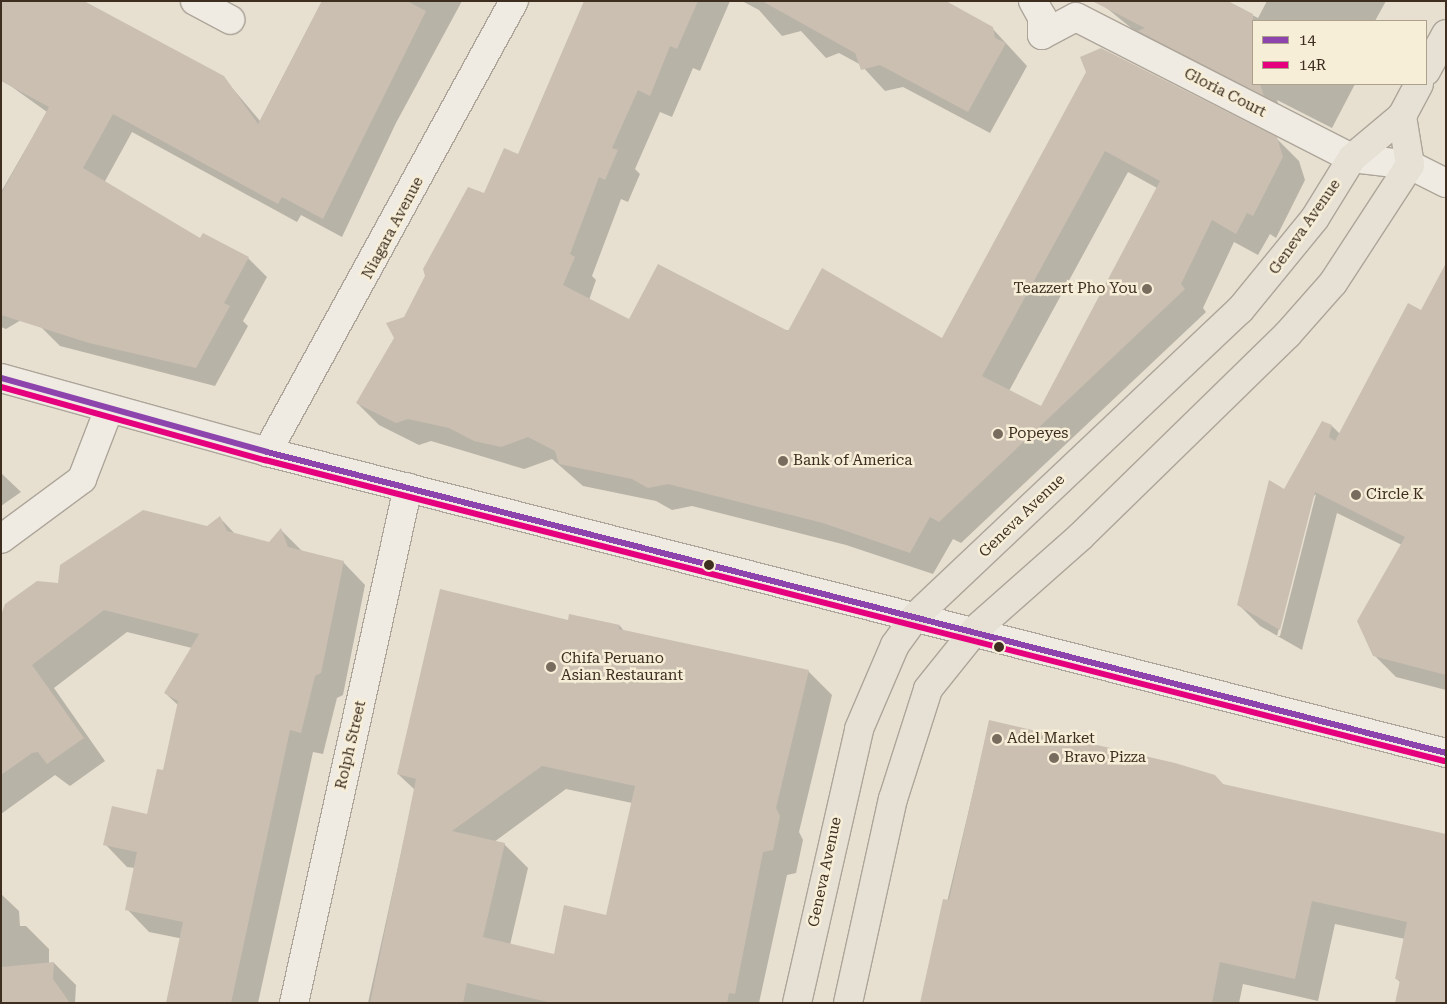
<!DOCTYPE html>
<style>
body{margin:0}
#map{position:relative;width:1447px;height:1004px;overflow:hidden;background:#e7e0d1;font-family:"Roboto Serif",serif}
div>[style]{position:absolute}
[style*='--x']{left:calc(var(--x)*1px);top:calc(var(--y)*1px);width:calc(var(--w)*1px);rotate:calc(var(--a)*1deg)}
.shadow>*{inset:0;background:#0003}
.building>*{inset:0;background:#cbbfb2}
.roads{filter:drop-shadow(1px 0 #ada599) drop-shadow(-1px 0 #ada599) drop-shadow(0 1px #ada599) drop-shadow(0 -1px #ada599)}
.minor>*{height:28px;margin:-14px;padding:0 14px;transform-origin:14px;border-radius:14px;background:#efebe3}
.secondary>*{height:28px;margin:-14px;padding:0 14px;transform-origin:14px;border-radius:14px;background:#efebe3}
.primary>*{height:28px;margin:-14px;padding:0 14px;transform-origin:14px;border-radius:14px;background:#e6e1d4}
.bus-1>*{height:6px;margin:-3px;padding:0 3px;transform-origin:3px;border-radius:3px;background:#8e44ad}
.bus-2>*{height:6px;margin:-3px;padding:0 3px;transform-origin:3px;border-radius:3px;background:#e5007d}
.dots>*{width:14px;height:14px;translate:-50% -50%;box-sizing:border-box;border:2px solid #f7eed8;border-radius:50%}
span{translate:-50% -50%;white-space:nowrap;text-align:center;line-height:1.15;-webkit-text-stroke:5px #f7eed8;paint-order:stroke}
.street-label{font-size:15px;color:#3d2e20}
.poi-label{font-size:15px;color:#3d2e20}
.right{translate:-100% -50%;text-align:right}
.left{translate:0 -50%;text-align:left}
.frame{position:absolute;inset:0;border:2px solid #3d2e20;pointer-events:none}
.legend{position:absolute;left:1252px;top:20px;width:175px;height:65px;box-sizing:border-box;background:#f7eed8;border:1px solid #ada18e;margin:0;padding:6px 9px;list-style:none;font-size:15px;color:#3d2e20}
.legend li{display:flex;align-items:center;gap:10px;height:25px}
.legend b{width:25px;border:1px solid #ada18e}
</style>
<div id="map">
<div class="shadow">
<i style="clip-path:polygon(322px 1px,462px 1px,396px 123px,342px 237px,301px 215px,297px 222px,132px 132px,104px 183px,201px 240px,248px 258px,267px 277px,243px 321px,248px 326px,215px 386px,60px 346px,41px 327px,58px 298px,6px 329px,1px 327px,1px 192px,47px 112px,1px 79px,223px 77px,260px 121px)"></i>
<i style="clip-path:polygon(evenodd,609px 1px,730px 1px,700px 71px,693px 68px,672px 117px,660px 112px,635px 169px,640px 174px,628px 202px,621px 199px,592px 276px,596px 280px,589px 300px,629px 321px,942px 339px,1087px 72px,1276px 138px,1299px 161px,1305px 180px,1276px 238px,1270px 234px,1258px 255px,1234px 242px,1203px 308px,1206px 312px,961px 543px,953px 539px,933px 574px,846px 545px,692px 506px,672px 510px,656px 501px,583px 486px,552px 459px,524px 469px,431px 441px,419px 445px,379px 425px,357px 403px,484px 195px,519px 156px,609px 1px,1128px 172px,1157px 188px,1041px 408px,1009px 391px,1128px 172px)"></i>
<i style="clip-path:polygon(742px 1px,925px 1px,992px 28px,1027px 66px,990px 133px,903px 87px,885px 91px,861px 65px,839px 53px,826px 58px,801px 31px,782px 36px,759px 10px)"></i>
<i style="clip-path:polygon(1098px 1px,1225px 1px,1258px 18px,1267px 1px,1386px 1px,1375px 21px,1253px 21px,1253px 84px,1355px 84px,1332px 128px,1277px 100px,1281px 112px,1157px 49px)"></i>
<i style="clip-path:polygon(evenodd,1446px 266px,1446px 690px,1396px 677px,1374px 655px,1402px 545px,1337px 513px,1302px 650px,1260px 626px,1239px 605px,1285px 491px,1332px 426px,1340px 434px,1422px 312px,1446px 266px,1316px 494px,1280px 636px,1277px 636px,1313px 497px,1316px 494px)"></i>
<i style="clip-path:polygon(1px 473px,21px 492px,1px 506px)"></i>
<i style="clip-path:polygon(220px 518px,236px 535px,269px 543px,281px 530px,303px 552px,343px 562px,365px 585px,343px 695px,337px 698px,323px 754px,313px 752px,258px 1003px,207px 1003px,184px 939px,149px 932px,127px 909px,135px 868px,127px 867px,105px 844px,148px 816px,164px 772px,179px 706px,165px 693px,192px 648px,127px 632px,54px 688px,105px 761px,70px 786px,55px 775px,1px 814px,1px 617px,59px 585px,208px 528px)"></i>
<i style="clip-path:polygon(evenodd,569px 622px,620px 626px,625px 632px,808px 671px,832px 695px,799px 832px,803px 840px,796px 873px,787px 875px,759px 1003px,368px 1003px,415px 790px,398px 774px,569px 622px,566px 789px,632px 803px,607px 916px,555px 955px,510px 945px,528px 868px,504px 844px,494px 842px,566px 789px)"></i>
<i style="clip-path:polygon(990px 721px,1225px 786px,1446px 835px,1401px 983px,1396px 978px,1405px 939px,1335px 924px,1318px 1001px,1243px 984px,1239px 1003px,923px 1003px)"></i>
<i style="clip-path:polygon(1px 894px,19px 911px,20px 926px,26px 926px,49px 949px,49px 964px,54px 963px,76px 985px,75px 1003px,1px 1003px)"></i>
</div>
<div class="building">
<i style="clip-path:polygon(1px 1px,84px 1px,224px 76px,258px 124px,322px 1px,407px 1px,426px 11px,323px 219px,282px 197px,278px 204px,113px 114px,83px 168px,200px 238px,203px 233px,249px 257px,224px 303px,230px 306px,196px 368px,89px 343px,1px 315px,1px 194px,49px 107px,1px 81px)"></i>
<i style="clip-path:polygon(evenodd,584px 1px,698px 1px,677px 49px,670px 46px,650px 96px,638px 90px,612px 148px,618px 150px,605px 180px,599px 177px,570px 254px,575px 257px,563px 285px,629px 319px,658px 264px,788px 331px,822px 268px,942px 338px,1086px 72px,1080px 57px,1101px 48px,1277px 137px,1283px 157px,1253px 216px,1247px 213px,1236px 234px,1212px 220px,1181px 284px,1185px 289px,939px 522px,930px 517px,910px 553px,823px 523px,668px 484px,648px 488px,632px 479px,559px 464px,555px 451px,528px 437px,501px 447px,474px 441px,449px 428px,408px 419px,396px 423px,356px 403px,394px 338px,386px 323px,404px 317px,425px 276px,423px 269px,468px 187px,484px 193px,504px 148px,518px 154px,584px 1px,1105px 151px,1160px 181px,1041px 406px,982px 376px,1105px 151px)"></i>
<i style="clip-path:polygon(762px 1px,946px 1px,993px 27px,995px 38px,1006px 43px,968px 112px,880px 65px,861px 70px,855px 53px)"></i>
<i style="clip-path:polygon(1092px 1px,1228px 1px,1253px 14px,1253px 84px,1260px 84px,1264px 96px,1138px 31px,1145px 28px)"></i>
<i style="clip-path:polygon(1446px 263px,1446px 675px,1373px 656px,1357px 621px,1405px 537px,1315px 492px,1280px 630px,1237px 605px,1269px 480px,1284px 489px,1322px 421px,1332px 425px,1329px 437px,1335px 441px,1408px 303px,1421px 310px)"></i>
<i style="clip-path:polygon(143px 510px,207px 526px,220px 516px,227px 531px,269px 542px,281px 528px,288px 547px,344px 561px,321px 673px,315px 676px,301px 733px,290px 730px,231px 1003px,166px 1003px,183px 922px,125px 910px,137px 852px,103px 845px,112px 806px,147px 814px,157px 769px,163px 770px,178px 701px,164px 693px,199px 634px,104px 610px,32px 665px,84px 738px,47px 764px,38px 752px,32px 753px,1px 775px,1px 615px,5px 604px,37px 581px,58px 583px,60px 565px)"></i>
<i style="clip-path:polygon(evenodd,440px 589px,568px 620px,569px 614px,620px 625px,619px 629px,809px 670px,776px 808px,780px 816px,773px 850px,763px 852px,735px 994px,729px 993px,727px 1003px,552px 1003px,467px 983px,463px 1003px,370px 1003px,416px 779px,397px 774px,440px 589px,542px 766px,635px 786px,606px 915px,564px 905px,554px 954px,483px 937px,505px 843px,452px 831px,542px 766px)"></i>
<i style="clip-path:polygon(989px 720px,1175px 763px,1215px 775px,1223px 784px,1446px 834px,1446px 1003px,1395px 1003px,1400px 980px,1395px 979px,1407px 922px,1312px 901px,1295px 979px,1220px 962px,1212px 1003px,920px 1003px,943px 899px,949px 900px)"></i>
<i style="clip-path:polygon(54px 962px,53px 979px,70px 1003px,1px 1003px,1px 967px)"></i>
</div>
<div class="roads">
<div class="minor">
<i style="--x:195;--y:1;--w:40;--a:28"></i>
<i style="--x:1033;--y:1;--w:18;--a:61"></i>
<i style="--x:1042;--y:17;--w:18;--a:90"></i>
<i style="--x:1042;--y:35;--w:38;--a:-28"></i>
<i style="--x:1076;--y:17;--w:310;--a:27.1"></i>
<i style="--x:1352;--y:158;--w:58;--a:6.9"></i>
<i style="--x:1410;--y:165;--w:40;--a:26.6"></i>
<i style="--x:267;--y:452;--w:514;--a:-61.29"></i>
<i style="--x:1;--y:539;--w:101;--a:-36.5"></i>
<i style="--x:82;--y:479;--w:75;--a:-68.9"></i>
<i style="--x:294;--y:1003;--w:528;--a:-77.54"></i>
</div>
<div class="secondary">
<i style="--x:1;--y:378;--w:276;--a:15.5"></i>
<i style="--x:267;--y:452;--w:1217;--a:14.32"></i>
</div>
<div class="primary">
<i style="--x:1426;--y:71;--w:42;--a:-61.6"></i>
<i style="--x:797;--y:1003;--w:281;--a:-77.2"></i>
<i style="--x:859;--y:729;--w:91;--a:-66.8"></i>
<i style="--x:895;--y:645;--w:37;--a:-54"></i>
<i style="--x:917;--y:615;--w:444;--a:-43.4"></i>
<i style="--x:1240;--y:310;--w:119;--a:-50.8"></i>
<i style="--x:1315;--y:218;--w:70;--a:-58.3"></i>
<i style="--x:1352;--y:158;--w:65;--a:-40"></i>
<i style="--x:1402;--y:116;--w:36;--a:-62"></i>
<i style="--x:848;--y:1003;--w:209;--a:-77.6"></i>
<i style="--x:893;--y:799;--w:115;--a:-72.3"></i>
<i style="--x:928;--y:689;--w:77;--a:-51.3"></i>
<i style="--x:976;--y:629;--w:140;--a:-41.5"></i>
<i style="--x:1081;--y:536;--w:288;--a:-44.3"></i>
<i style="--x:1287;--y:335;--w:69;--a:-48.5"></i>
<i style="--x:1333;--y:283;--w:141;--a:-56.9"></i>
<i style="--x:1410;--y:165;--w:50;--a:-99.3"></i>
</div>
</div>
<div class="bus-1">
<i style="--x:1;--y:378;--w:276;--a:15.5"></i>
<i style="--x:267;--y:452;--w:1217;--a:14.32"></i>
</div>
<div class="bus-2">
<i style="--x:1;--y:387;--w:274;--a:15.5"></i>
<i style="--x:265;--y:460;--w:1217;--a:14.32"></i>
</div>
<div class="dots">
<i style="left:1147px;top:289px;background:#786c5e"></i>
<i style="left:998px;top:434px;background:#786c5e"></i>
<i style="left:783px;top:461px;background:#786c5e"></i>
<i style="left:1356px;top:495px;background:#786c5e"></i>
<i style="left:709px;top:565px;background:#3d2e20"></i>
<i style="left:999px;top:647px;background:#3d2e20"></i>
<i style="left:551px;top:667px;background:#786c5e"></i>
<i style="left:997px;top:739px;background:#786c5e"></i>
<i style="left:1054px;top:758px;background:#786c5e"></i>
</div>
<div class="street-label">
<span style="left:1225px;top:93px;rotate:27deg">Gloria Court</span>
<span style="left:1305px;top:227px;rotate:-55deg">Geneva Avenue</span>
<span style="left:393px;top:228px;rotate:-62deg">Niagara Avenue</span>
<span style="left:1022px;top:516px;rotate:-44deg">Geneva Avenue</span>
<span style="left:351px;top:745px;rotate:-77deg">Rolph Street</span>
<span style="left:825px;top:872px;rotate:-78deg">Geneva Avenue</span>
</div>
<div class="poi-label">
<span class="right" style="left:1137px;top:289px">Teazzert Pho You</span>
<span class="left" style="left:1008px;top:434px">Popeyes</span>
<span class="left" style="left:793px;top:461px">Bank of America</span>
<span class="left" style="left:1366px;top:495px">Circle K</span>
<span class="left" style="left:561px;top:667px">Chifa Peruano<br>Asian Restaurant</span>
<span class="left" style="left:1007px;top:739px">Adel Market</span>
<span class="left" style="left:1064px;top:758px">Bravo Pizza</span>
</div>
<div class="frame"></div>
<ul class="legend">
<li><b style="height:6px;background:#8e44ad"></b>14</li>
<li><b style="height:6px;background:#e5007d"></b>14R</li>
</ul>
</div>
